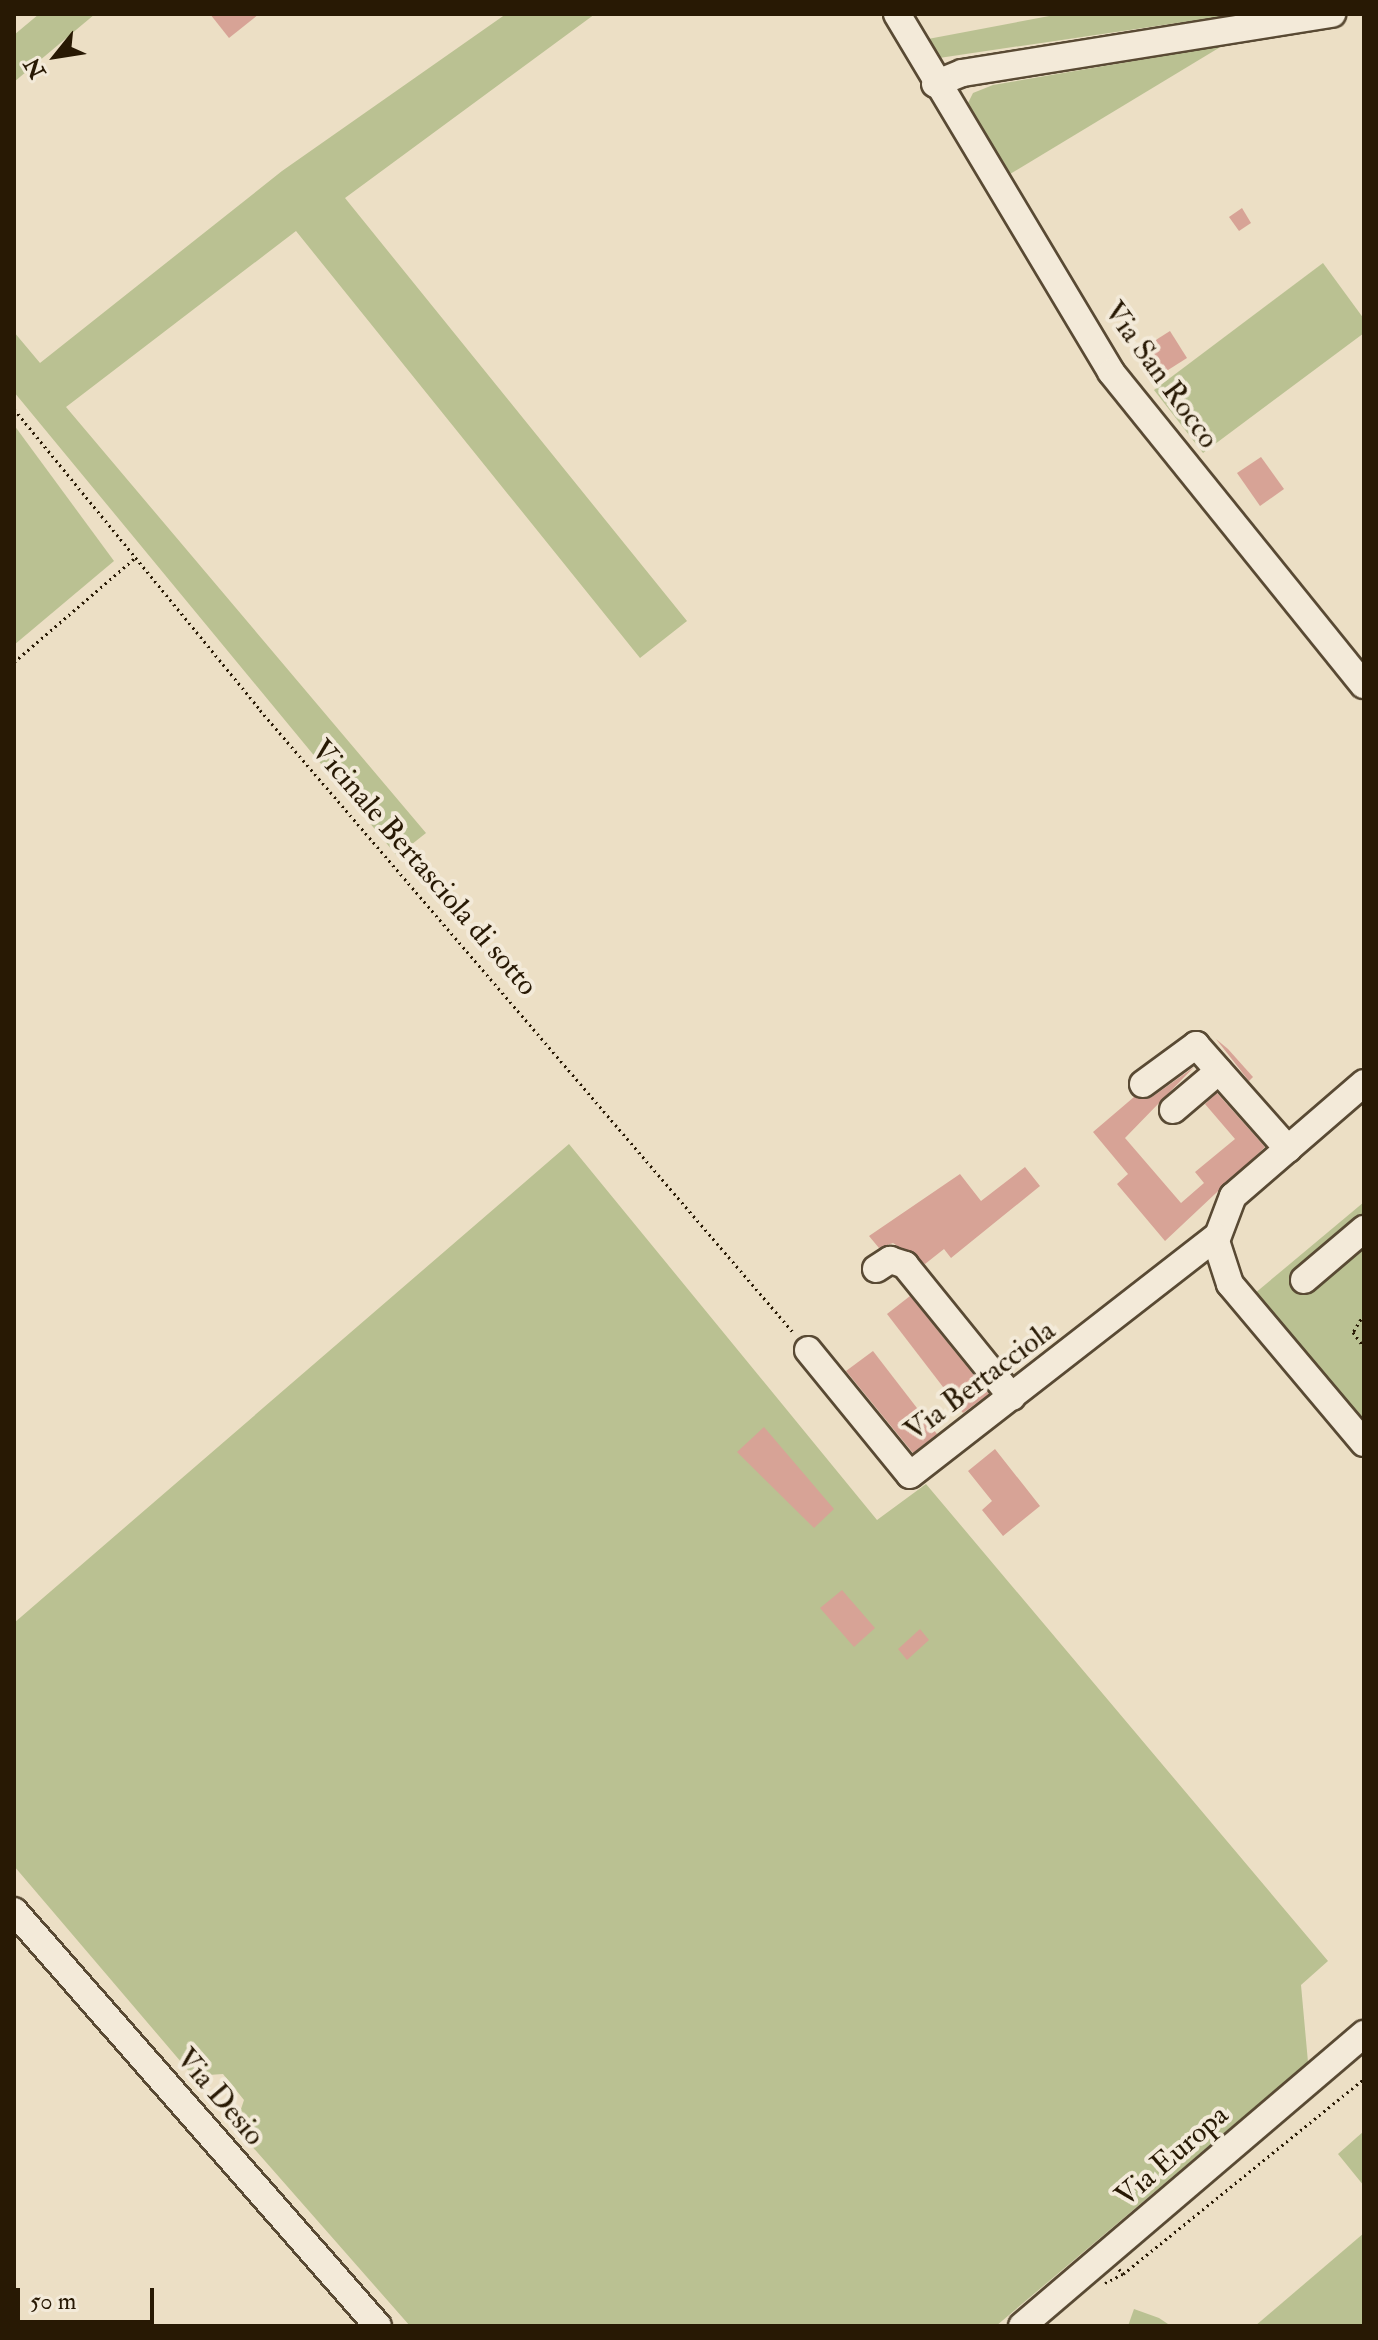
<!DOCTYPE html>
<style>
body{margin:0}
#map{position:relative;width:1378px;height:2340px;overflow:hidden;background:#ecdfc5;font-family:"IM FELL Double Pica",serif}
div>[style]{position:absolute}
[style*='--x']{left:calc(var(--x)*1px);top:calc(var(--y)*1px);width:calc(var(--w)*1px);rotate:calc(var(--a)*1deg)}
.green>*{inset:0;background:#bac192}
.building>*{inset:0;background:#d7a396}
.path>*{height:3px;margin-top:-1.5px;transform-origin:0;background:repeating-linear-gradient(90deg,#281904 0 2px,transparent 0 6px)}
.roads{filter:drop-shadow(2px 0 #594a34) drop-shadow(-2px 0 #594a34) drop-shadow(0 2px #594a34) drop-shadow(0 -2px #594a34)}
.minor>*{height:26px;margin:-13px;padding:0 13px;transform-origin:13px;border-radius:13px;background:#f3ead9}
span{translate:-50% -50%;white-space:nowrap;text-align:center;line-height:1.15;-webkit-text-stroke:8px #f3ead9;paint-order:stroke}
.street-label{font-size:30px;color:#281904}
.frame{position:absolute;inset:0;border:16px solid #281904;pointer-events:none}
.north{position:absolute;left:16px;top:16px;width:80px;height:80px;-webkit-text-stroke:6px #f3ead9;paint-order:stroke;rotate:240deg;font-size:22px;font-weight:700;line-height:32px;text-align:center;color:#281904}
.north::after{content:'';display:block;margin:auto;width:28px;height:36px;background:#281904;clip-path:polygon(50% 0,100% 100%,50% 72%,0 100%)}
.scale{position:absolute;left:16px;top:2288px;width:138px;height:36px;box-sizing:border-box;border:4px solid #281904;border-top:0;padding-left:10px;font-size:24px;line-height:28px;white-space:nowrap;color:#281904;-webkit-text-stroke:6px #f3ead9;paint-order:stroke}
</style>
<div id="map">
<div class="green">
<i style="clip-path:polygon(39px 14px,95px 14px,14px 82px,14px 35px)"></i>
<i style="clip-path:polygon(506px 14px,595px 14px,345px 198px,687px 621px,640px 658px,296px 231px,66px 407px,426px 833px,397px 856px,14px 392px,14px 332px,40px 363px,282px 171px)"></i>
<i style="clip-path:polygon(1060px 14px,1238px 14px,939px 58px,928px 39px)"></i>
<i style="clip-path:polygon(1222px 46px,1010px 174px,967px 105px,973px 93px,993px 85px)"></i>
<i style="clip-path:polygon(1323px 263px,1364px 319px,1364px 333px,1203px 453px,1154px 390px)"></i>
<i style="clip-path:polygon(14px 425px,114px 561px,14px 645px)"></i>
<i style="clip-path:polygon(569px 1144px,877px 1520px,926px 1484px,1328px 1961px,1301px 1985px,1308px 2062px,996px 2326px,410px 2326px,235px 2127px,244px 2100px,223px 2074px,193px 2076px,14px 1866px,14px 1623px)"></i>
<i style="clip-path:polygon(1364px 1202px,1364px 1424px,1254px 1294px)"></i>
<i style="clip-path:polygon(1364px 2131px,1364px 2186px,1338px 2154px)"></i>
<i style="clip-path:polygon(1364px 2233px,1364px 2326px,1255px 2326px)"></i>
<i style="clip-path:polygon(1134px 2309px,1159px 2318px,1171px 2326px,1128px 2326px)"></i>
</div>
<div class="building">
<i style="clip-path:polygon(210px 14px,259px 14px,229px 38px)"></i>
<i style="clip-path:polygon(1242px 208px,1251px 223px,1239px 231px,1229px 217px)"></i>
<i style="clip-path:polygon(1170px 331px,1187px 358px,1157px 377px,1140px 350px)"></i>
<i style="clip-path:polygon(1261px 457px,1284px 489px,1260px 506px,1237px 473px)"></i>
<i style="clip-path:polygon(1216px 1039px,1228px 1049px,1253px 1077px,1249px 1081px)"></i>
<i style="clip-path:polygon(1194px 1067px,1125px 1138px,1181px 1203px,1204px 1183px,1195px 1172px,1235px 1139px,1205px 1104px,1217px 1093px,1265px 1147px,1165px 1241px,1117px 1184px,1128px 1174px,1093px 1132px,1134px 1097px,1152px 1097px)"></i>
<i style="clip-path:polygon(1025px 1167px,1040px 1186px,951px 1258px,944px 1249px,925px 1264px,893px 1243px,879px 1248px,869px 1236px,960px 1174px,981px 1201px)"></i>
<i style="clip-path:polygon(910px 1296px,989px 1394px,963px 1413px,887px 1314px)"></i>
<i style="clip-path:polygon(873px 1351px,937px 1434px,913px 1453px,846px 1371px)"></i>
<i style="clip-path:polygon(764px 1427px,834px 1509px,814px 1528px,737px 1452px)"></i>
<i style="clip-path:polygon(995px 1449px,1040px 1506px,1003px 1536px,982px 1510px,992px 1501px,968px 1471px)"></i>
<i style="clip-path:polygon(842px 1590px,875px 1628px,854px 1647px,820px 1608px)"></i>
<i style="clip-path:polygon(920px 1629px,929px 1640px,907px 1660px,898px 1649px)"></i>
</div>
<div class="path">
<i style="--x:14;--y:409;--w:389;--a:50.7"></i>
<i style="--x:260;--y:710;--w:819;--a:49.41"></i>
<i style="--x:14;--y:662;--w:160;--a:-40.7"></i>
<i style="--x:1364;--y:1314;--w:21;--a:121"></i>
<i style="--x:1353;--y:1332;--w:19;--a:54"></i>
<i style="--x:1119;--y:2269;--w:6;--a:51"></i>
<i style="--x:1123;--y:2274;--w:310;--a:-39"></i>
<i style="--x:1105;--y:2283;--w:20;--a:-27"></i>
</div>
<div class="roads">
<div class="minor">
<i style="--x:897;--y:14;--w:417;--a:59.1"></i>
<i style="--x:1111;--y:372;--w:402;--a:51.1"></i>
<i style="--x:935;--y:84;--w:29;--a:-22"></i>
<i style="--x:962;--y:73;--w:375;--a:-9.1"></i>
<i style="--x:1364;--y:1083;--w:173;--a:139.2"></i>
<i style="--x:1233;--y:1196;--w:48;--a:110.7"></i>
<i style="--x:1216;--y:1241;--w:45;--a:72"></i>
<i style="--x:1230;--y:1284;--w:208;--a:49.9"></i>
<i style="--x:1143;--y:1084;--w:66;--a:-36.3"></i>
<i style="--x:1196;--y:1045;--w:139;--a:48.5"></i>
<i style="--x:1173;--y:1110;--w:60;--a:-40.3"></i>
<i style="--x:876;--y:1269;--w:17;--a:-33"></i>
<i style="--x:890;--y:1260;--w:16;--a:18"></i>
<i style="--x:905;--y:1265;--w:170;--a:51"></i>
<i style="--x:1304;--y:1280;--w:79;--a:-40.4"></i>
<i style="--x:808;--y:1350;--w:161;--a:50.8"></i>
<i style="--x:910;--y:1475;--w:388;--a:-37.9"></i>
<i style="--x:14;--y:1911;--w:552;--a:48.75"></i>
<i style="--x:1022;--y:2326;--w:450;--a:-40.5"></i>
</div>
</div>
<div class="street-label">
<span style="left:1161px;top:375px;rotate:54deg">Via San Rocco</span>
<span style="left:424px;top:868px;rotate:49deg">Vicinale Bertasciola di sotto</span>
<span style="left:980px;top:1381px;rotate:-37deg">Via Bertacciola</span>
<span style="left:220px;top:2097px;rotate:49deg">Via Desio</span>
<span style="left:1172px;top:2156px;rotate:-41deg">Via Europa</span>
</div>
<div class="frame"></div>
<div class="north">N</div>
<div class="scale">50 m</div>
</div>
